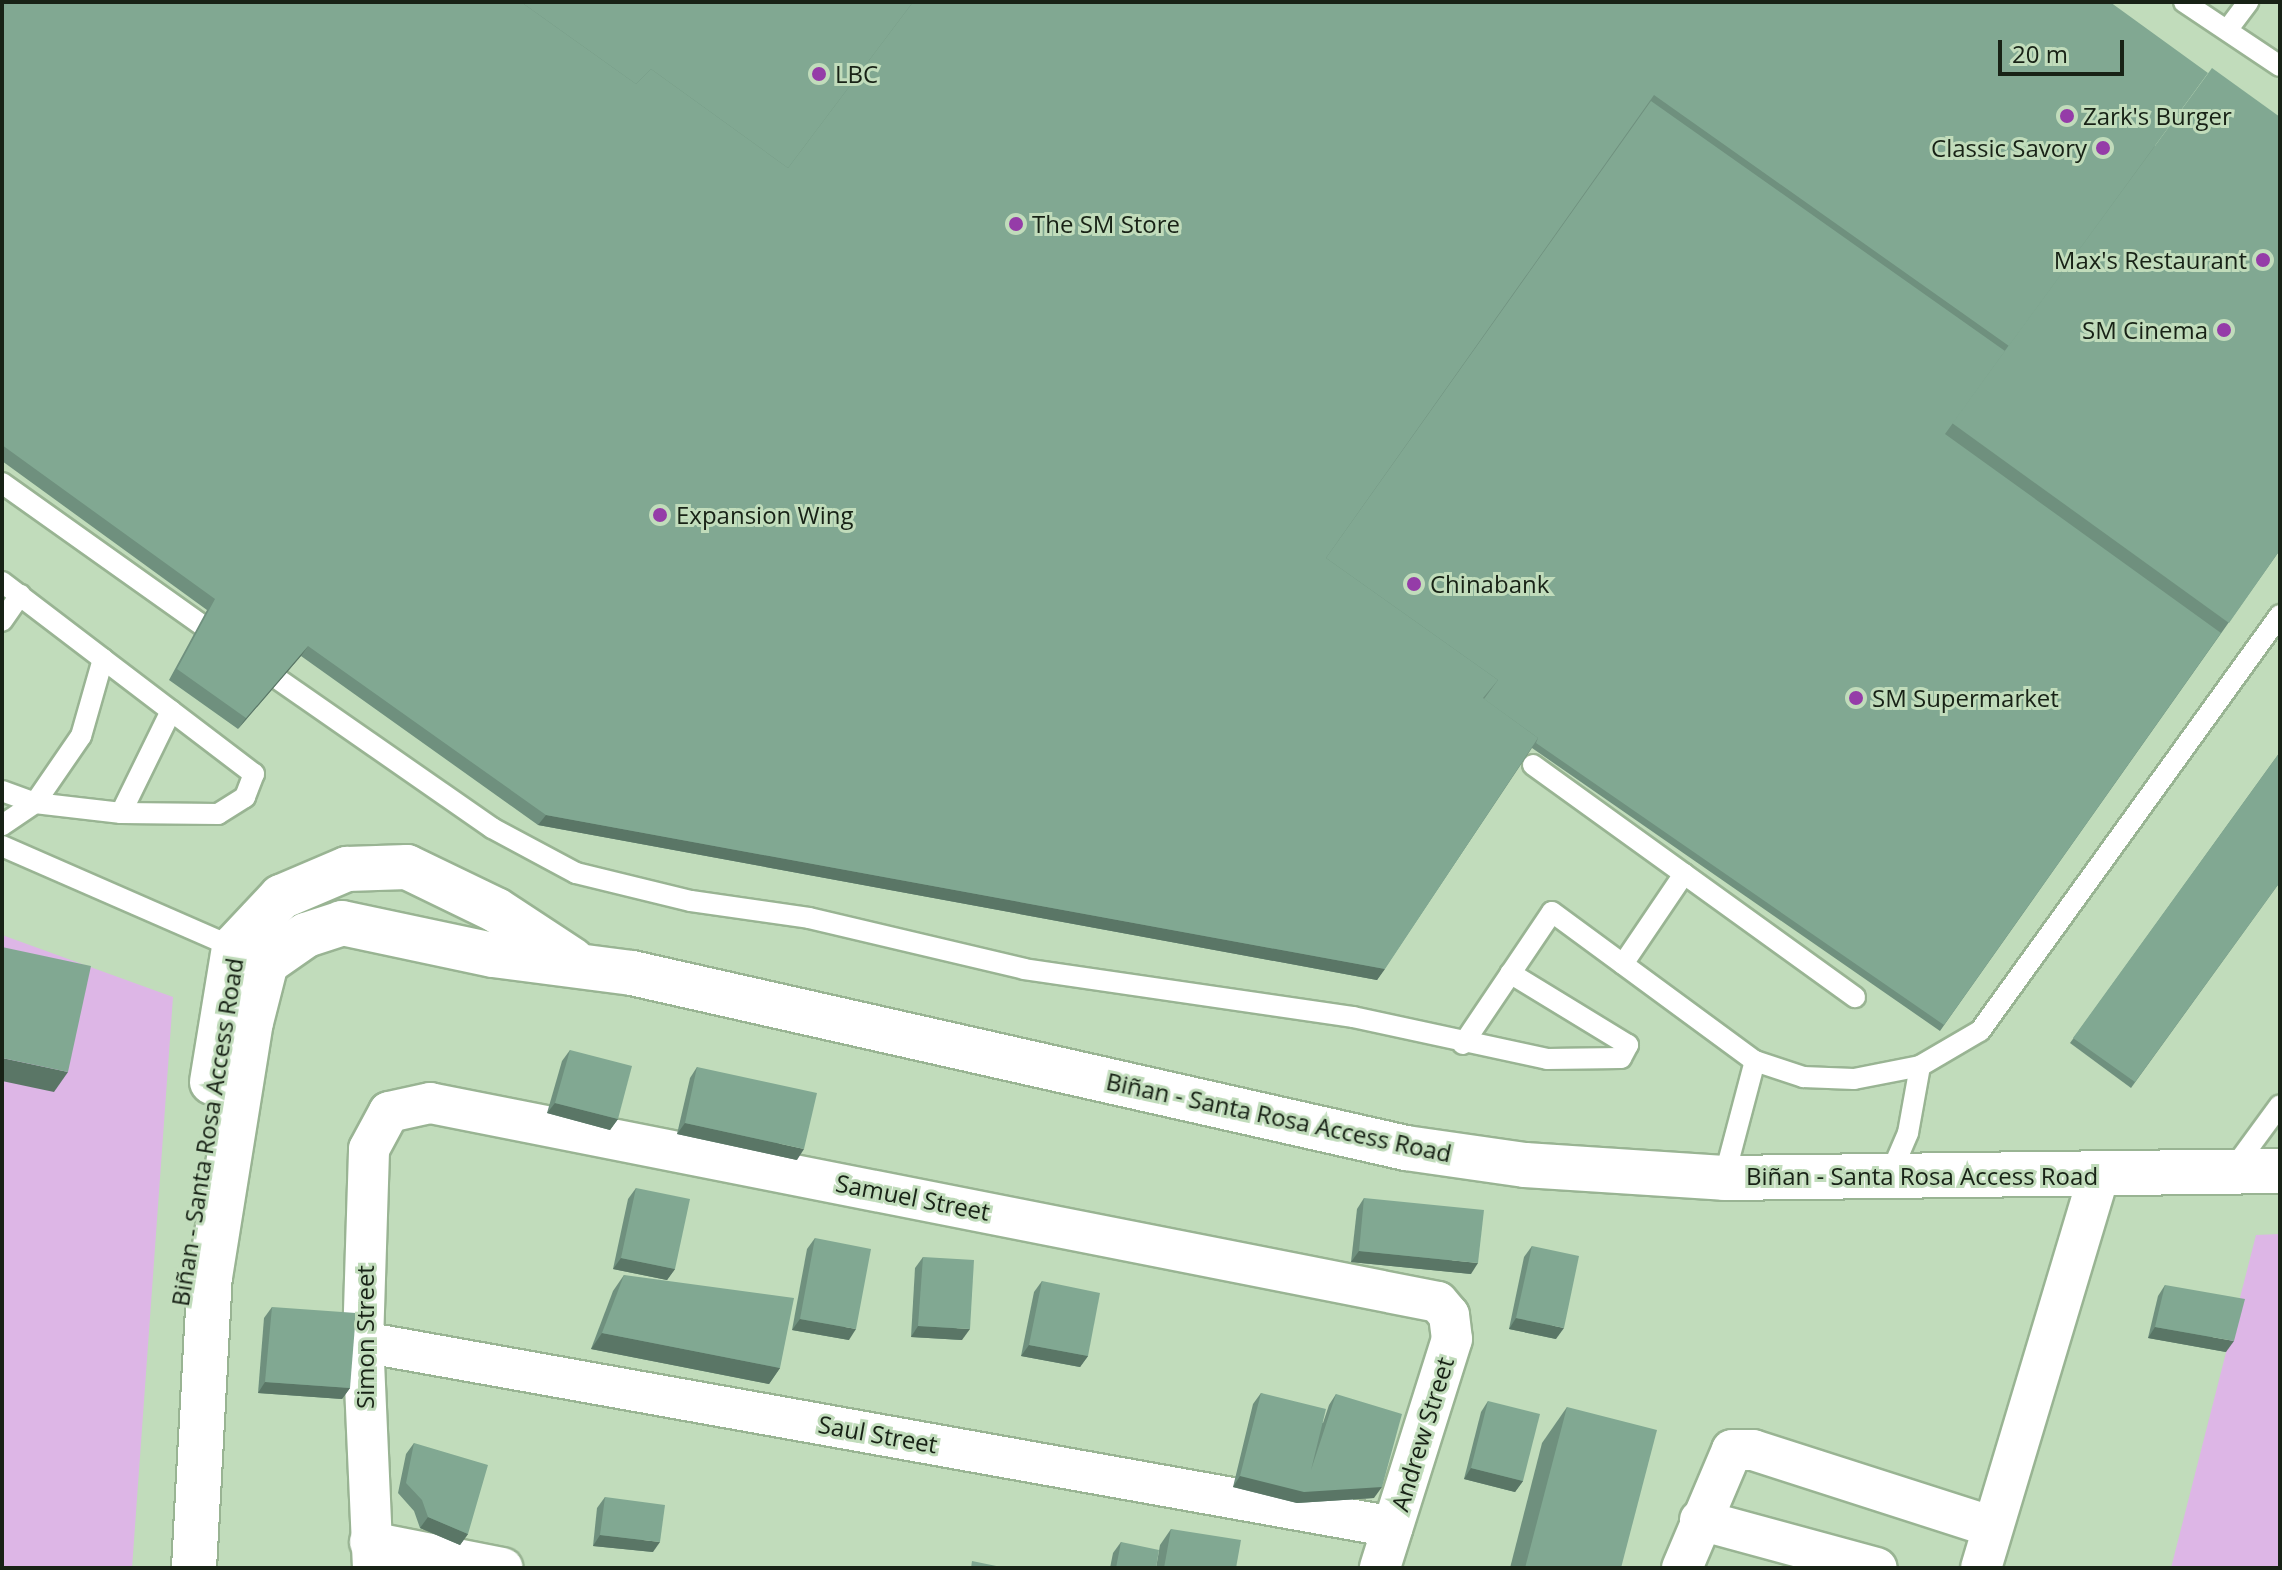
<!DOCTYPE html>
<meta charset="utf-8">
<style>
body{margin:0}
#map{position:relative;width:2282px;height:1570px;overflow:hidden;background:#c1dcbb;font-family:"Open Sans",sans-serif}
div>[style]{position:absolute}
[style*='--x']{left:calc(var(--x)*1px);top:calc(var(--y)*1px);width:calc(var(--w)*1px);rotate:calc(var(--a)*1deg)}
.green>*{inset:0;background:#ddb6e6}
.roads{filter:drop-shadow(2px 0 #99b493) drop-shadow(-2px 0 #99b493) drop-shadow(0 2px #99b493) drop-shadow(0 -2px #99b493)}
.lane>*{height:20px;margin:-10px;padding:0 10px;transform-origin:10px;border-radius:10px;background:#fff}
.street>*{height:40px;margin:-20px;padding:0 20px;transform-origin:20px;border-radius:20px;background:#fff}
.secondary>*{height:44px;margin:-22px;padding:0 22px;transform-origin:22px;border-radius:22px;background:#fff}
.wall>*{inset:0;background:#6f907e}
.shaded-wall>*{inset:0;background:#5a7666}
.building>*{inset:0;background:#81a892}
.dots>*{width:22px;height:22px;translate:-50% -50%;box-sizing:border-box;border:4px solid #c1dcbb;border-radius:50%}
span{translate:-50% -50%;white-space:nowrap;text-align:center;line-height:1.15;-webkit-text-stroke:6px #c1dcbb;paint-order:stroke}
.poi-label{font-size:24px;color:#182216}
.left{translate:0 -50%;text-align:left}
.right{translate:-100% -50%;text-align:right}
.street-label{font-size:24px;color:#182216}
.frame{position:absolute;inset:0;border:4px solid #182216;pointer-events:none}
.scale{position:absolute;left:1998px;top:40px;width:126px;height:36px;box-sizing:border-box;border:4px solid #182216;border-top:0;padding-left:10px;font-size:24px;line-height:28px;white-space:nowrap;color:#182216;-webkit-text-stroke:6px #c1dcbb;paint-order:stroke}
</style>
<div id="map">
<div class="green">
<i style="clip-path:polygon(2px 935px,173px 997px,132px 1568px,2px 1568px)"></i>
<i style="clip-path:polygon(2280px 1234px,2280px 1568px,2171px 1568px,2256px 1235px)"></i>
</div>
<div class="roads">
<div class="lane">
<i style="--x:2184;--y:2;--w:115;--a:33.7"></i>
<i style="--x:2228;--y:29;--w:34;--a:-53"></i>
<i style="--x:2;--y:483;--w:267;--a:35.4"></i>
<i style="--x:2;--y:582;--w:127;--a:37.3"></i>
<i style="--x:103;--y:659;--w:80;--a:105.9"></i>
<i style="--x:81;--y:736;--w:81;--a:124.5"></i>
<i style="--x:35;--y:803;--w:40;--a:146"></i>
<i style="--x:2;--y:621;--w:32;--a:-55"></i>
<i style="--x:259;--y:666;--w:284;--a:34.8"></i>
<i style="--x:492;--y:828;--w:95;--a:28.2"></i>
<i style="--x:576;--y:873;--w:118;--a:13.7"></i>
<i style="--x:691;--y:901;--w:119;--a:8.2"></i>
<i style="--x:809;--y:918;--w:221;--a:13.3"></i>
<i style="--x:1024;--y:969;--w:332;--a:8.3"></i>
<i style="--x:1353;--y:1017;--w:198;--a:12.2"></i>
<i style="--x:1547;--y:1059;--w:74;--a:-0.8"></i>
<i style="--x:1621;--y:1058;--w:15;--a:-62"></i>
<i style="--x:1628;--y:1045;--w:138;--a:-148.6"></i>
<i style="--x:1533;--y:765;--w:397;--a:35.8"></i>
<i style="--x:2;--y:791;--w:35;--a:20"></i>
<i style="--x:35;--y:803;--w:87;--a:6.6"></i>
<i style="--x:121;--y:813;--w:97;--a:0.6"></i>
<i style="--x:218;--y:814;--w:32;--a:-32"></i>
<i style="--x:245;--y:797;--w:25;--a:-69"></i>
<i style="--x:254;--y:774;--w:190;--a:-142.7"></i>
<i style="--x:121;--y:813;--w:114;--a:-63.9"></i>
<i style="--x:2;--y:846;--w:260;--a:23.6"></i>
<i style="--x:1623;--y:964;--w:109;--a:-55.9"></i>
<i style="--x:1463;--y:1044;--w:159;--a:-56"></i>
<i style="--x:1552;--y:912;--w:252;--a:36.3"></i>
<i style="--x:1755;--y:1061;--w:51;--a:18.4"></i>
<i style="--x:1803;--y:1077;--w:51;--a:2.2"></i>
<i style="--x:1854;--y:1079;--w:67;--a:-11.1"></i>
<i style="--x:1920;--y:1066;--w:69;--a:-30.3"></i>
<i style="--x:1980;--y:1031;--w:513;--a:-54.2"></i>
<i style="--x:2233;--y:1169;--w:79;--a:-53.7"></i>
<i style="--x:1890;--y:1175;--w:46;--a:-66.8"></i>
<i style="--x:1908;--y:1133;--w:68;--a:-79.8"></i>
<i style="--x:1724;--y:1178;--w:121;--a:-75.2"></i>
</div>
<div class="street">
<i style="--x:363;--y:1342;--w:1046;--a:10.18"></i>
<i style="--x:1700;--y:1520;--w:183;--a:15.2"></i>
<i style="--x:370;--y:1542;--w:135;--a:11.1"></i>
<i style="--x:373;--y:1568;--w:226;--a:-92.5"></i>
<i style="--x:363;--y:1342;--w:193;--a:-88.2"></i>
<i style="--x:369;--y:1149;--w:42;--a:-61.6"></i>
<i style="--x:389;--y:1112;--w:42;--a:-12.4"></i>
<i style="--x:430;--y:1103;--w:1027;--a:11.17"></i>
<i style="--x:1438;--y:1302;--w:17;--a:50"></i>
<i style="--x:1449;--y:1315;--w:24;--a:83"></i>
<i style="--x:1452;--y:1339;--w:240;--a:107.5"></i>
<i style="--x:1682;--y:1568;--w:128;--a:-67"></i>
<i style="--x:1732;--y:1450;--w:21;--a:0"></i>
<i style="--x:1753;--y:1450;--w:249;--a:17.8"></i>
<i style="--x:1981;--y:1568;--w:410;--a:-73.3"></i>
</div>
<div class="secondary">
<i style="--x:212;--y:1082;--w:137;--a:-80.7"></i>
<i style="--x:234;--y:947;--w:69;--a:-46.8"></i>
<i style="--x:281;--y:897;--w:72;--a:-23"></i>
<i style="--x:347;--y:869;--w:60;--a:-1.9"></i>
<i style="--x:407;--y:867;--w:99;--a:25.8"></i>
<i style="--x:496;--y:910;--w:91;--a:33.3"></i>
<i style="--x:194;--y:1568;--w:291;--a:-86.9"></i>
<i style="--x:210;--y:1277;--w:258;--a:-80.9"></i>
<i style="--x:251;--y:1022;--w:61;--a:-75.7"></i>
<i style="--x:266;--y:963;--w:49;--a:-35"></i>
<i style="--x:306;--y:935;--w:38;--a:-18"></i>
<i style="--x:342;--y:923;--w:154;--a:12"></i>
<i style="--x:493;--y:955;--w:140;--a:7.4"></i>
<i style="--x:632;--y:973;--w:794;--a:12.74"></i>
<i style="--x:1406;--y:1148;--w:120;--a:8.1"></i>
<i style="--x:1525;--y:1165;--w:199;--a:3.7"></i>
<i style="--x:1724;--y:1178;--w:556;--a:-0.72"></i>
</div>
</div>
<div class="wall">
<i style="clip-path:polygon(2px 2px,2110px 2px,2280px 550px,1940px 1031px,1532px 748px,1377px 980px,538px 825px,301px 656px,238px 729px,169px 680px,207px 610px,2px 461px)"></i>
<i style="clip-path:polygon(2280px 752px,2280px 882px,2131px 1088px,2070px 1043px)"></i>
<i style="clip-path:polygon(570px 1050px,618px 1119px,610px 1130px,547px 1113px,562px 1061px)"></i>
<i style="clip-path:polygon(697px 1067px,797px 1160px,677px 1134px,690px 1078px)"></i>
<i style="clip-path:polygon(636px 1188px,675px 1269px,667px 1280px,613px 1269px,628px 1199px)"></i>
<i style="clip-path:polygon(1364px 1198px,1471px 1274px,1351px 1262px,1357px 1209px)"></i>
<i style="clip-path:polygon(815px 1238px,849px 1340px,792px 1330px,807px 1249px)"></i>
<i style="clip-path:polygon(1532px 1246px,1556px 1339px,1509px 1329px,1524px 1257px)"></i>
<i style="clip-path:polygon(923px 1257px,962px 1340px,911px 1337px,915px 1268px)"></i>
<i style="clip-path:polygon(624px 1275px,780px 1368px,769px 1384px,591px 1349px,613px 1291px)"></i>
<i style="clip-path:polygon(1042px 1281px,1088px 1356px,1080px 1367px,1021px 1356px,1034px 1292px)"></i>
<i style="clip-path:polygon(2165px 1285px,2226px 1352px,2148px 1338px,2158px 1296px)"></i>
<i style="clip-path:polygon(272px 1307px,350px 1388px,342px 1399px,258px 1393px,264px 1318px)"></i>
<i style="clip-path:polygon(1261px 1393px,1323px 1423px,1329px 1405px,1336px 1394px,1374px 1498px,1297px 1503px,1233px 1487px,1253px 1404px)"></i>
<i style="clip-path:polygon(1488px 1401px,1523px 1481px,1515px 1492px,1464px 1479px,1481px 1412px)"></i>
<i style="clip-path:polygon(1567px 1407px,1621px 1568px,1510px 1568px,1542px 1443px)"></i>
<i style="clip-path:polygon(414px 1443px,468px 1534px,460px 1545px,420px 1528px,414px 1511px,398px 1493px,406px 1454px)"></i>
<i style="clip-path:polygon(605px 1497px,653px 1552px,593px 1546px,597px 1508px)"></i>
<i style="clip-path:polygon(1171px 1529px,1236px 1568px,1156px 1568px,1160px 1545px)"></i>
<i style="clip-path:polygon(1121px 1542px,1156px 1568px,1110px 1568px,1113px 1553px)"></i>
</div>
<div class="shaded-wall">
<i style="clip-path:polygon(308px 646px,301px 656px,238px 729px,246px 718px)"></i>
<i style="clip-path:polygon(546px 815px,1385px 969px,1377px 980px,538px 825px)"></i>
<i style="clip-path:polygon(2px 1058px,68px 1072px,54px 1092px,2px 1081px)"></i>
<i style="clip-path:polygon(555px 1103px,618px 1119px,610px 1130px,547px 1113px)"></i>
<i style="clip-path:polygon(685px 1123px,804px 1149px,797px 1160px,677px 1134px)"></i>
<i style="clip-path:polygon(1359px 1251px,1478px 1263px,1471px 1274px,1351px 1262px)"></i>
<i style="clip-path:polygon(621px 1258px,675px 1269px,667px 1280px,613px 1269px)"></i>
<i style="clip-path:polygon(1516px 1318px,1564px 1328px,1556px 1339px,1509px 1329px)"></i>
<i style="clip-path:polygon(800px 1319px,856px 1329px,849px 1340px,792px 1330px)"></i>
<i style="clip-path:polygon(918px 1326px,970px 1329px,962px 1340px,911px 1337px)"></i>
<i style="clip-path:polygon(2155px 1327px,2234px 1341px,2226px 1352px,2148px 1338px)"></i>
<i style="clip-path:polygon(602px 1333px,780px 1368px,769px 1384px,591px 1349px)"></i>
<i style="clip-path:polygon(1029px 1345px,1088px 1356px,1080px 1367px,1021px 1356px)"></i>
<i style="clip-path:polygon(265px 1382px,350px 1388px,342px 1399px,258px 1393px)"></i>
<i style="clip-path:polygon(1471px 1468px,1523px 1481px,1515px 1492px,1464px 1479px)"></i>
<i style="clip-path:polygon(1240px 1476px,1382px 1487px,1374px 1498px,1297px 1503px,1233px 1487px)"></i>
<i style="clip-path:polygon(428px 1517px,468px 1534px,460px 1545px,420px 1528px)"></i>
<i style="clip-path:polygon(600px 1535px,660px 1542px,653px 1552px,593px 1546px)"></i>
</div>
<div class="building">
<i style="clip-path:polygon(2px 2px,521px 2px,636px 84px,651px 69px,788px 168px,913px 2px,2110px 2px,2208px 73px,2009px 346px,1654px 95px,1326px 558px,1498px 680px,1483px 698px,1538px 738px,1385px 969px,546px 815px,308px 646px,246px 718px,177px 669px,215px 599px,2px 445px)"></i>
<i style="clip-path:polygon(521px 2px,913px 2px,788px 168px,651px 69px,636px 84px)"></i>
<i style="clip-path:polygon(2212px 68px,2280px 117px,2280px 550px,2229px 623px,1952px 423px)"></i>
<i style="clip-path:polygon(1651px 101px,2005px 351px,1945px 434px,2221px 633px,1944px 1025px,1536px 743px,1538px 738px,1484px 699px,1498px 680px,1326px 558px)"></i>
<i style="clip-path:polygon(2280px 752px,2280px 882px,2135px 1082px,2073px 1038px)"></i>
<i style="clip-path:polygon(2px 947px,91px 966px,68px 1072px,2px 1058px)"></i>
<i style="clip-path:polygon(570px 1050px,632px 1066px,618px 1119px,555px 1103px)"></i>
<i style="clip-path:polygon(697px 1067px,817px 1093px,804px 1149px,685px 1123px)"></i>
<i style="clip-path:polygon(636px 1188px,690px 1199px,675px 1269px,621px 1258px)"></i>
<i style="clip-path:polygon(1364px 1198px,1484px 1210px,1478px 1263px,1359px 1251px)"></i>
<i style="clip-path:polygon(815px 1238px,871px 1249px,856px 1329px,800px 1319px)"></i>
<i style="clip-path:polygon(1532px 1246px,1579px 1256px,1564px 1328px,1516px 1318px)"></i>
<i style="clip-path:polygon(923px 1257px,974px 1260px,970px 1329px,918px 1326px)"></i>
<i style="clip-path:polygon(624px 1275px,794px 1298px,780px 1368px,602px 1333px)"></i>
<i style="clip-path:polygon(1042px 1281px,1100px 1293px,1088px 1356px,1029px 1345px)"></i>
<i style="clip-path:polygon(2165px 1285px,2245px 1299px,2234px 1341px,2155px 1327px)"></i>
<i style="clip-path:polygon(272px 1307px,356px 1313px,350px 1388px,265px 1382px)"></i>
<i style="clip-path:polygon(1261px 1393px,1326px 1409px,1311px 1470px,1336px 1394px,1402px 1414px,1382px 1487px,1304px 1492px,1240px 1476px)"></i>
<i style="clip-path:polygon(1488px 1401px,1540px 1414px,1523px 1481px,1471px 1468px)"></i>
<i style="clip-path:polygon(1567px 1407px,1657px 1430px,1621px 1568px,1525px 1568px)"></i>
<i style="clip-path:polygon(414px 1443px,488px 1465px,468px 1534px,428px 1517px,422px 1500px,406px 1483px)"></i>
<i style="clip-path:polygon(605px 1497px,665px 1505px,660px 1542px,600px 1535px)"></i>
<i style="clip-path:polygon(1171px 1529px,1241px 1540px,1236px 1568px,1164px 1568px)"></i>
<i style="clip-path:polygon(1121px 1542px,1159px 1550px,1156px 1568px,1116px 1568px)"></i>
<i style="clip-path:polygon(972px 1561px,1006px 1568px,971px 1568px)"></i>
</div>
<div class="dots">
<i style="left:819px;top:74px;background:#953ca8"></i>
<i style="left:2067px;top:116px;background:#953ca8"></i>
<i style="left:2103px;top:148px;background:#953ca8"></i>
<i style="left:1016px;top:224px;background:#953ca8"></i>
<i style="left:2263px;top:260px;background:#953ca8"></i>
<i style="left:2224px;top:330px;background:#953ca8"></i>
<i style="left:660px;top:515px;background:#953ca8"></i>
<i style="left:1414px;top:584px;background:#953ca8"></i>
<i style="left:1856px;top:698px;background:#953ca8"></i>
</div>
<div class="poi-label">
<span class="left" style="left:835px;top:74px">LBC</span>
<span class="left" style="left:2083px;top:116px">Zark's Burger</span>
<span class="right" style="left:2087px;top:148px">Classic Savory</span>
<span class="left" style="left:1032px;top:224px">The SM Store</span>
<span class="right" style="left:2247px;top:260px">Max's Restaurant</span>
<span class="right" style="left:2208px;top:330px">SM Cinema</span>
<span class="left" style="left:676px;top:515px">Expansion Wing</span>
<span class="left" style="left:1430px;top:584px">Chinabank</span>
<span class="left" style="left:1872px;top:698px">SM Supermarket</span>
</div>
<div class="street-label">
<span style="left:1279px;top:1117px;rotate:12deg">Biñan - Santa Rosa Access Road</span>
<span style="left:207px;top:1132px;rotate:-81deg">Biñan - Santa Rosa Access Road</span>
<span style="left:1922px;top:1176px">Biñan - Santa Rosa Access Road</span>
<span style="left:913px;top:1197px;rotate:11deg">Samuel Street</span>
<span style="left:365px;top:1337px;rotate:-90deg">Simon Street</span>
<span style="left:878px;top:1434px;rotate:10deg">Saul Street</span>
<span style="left:1422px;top:1434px;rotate:-73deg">Andrew Street</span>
</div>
<div class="frame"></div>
<div class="scale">20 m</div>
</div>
